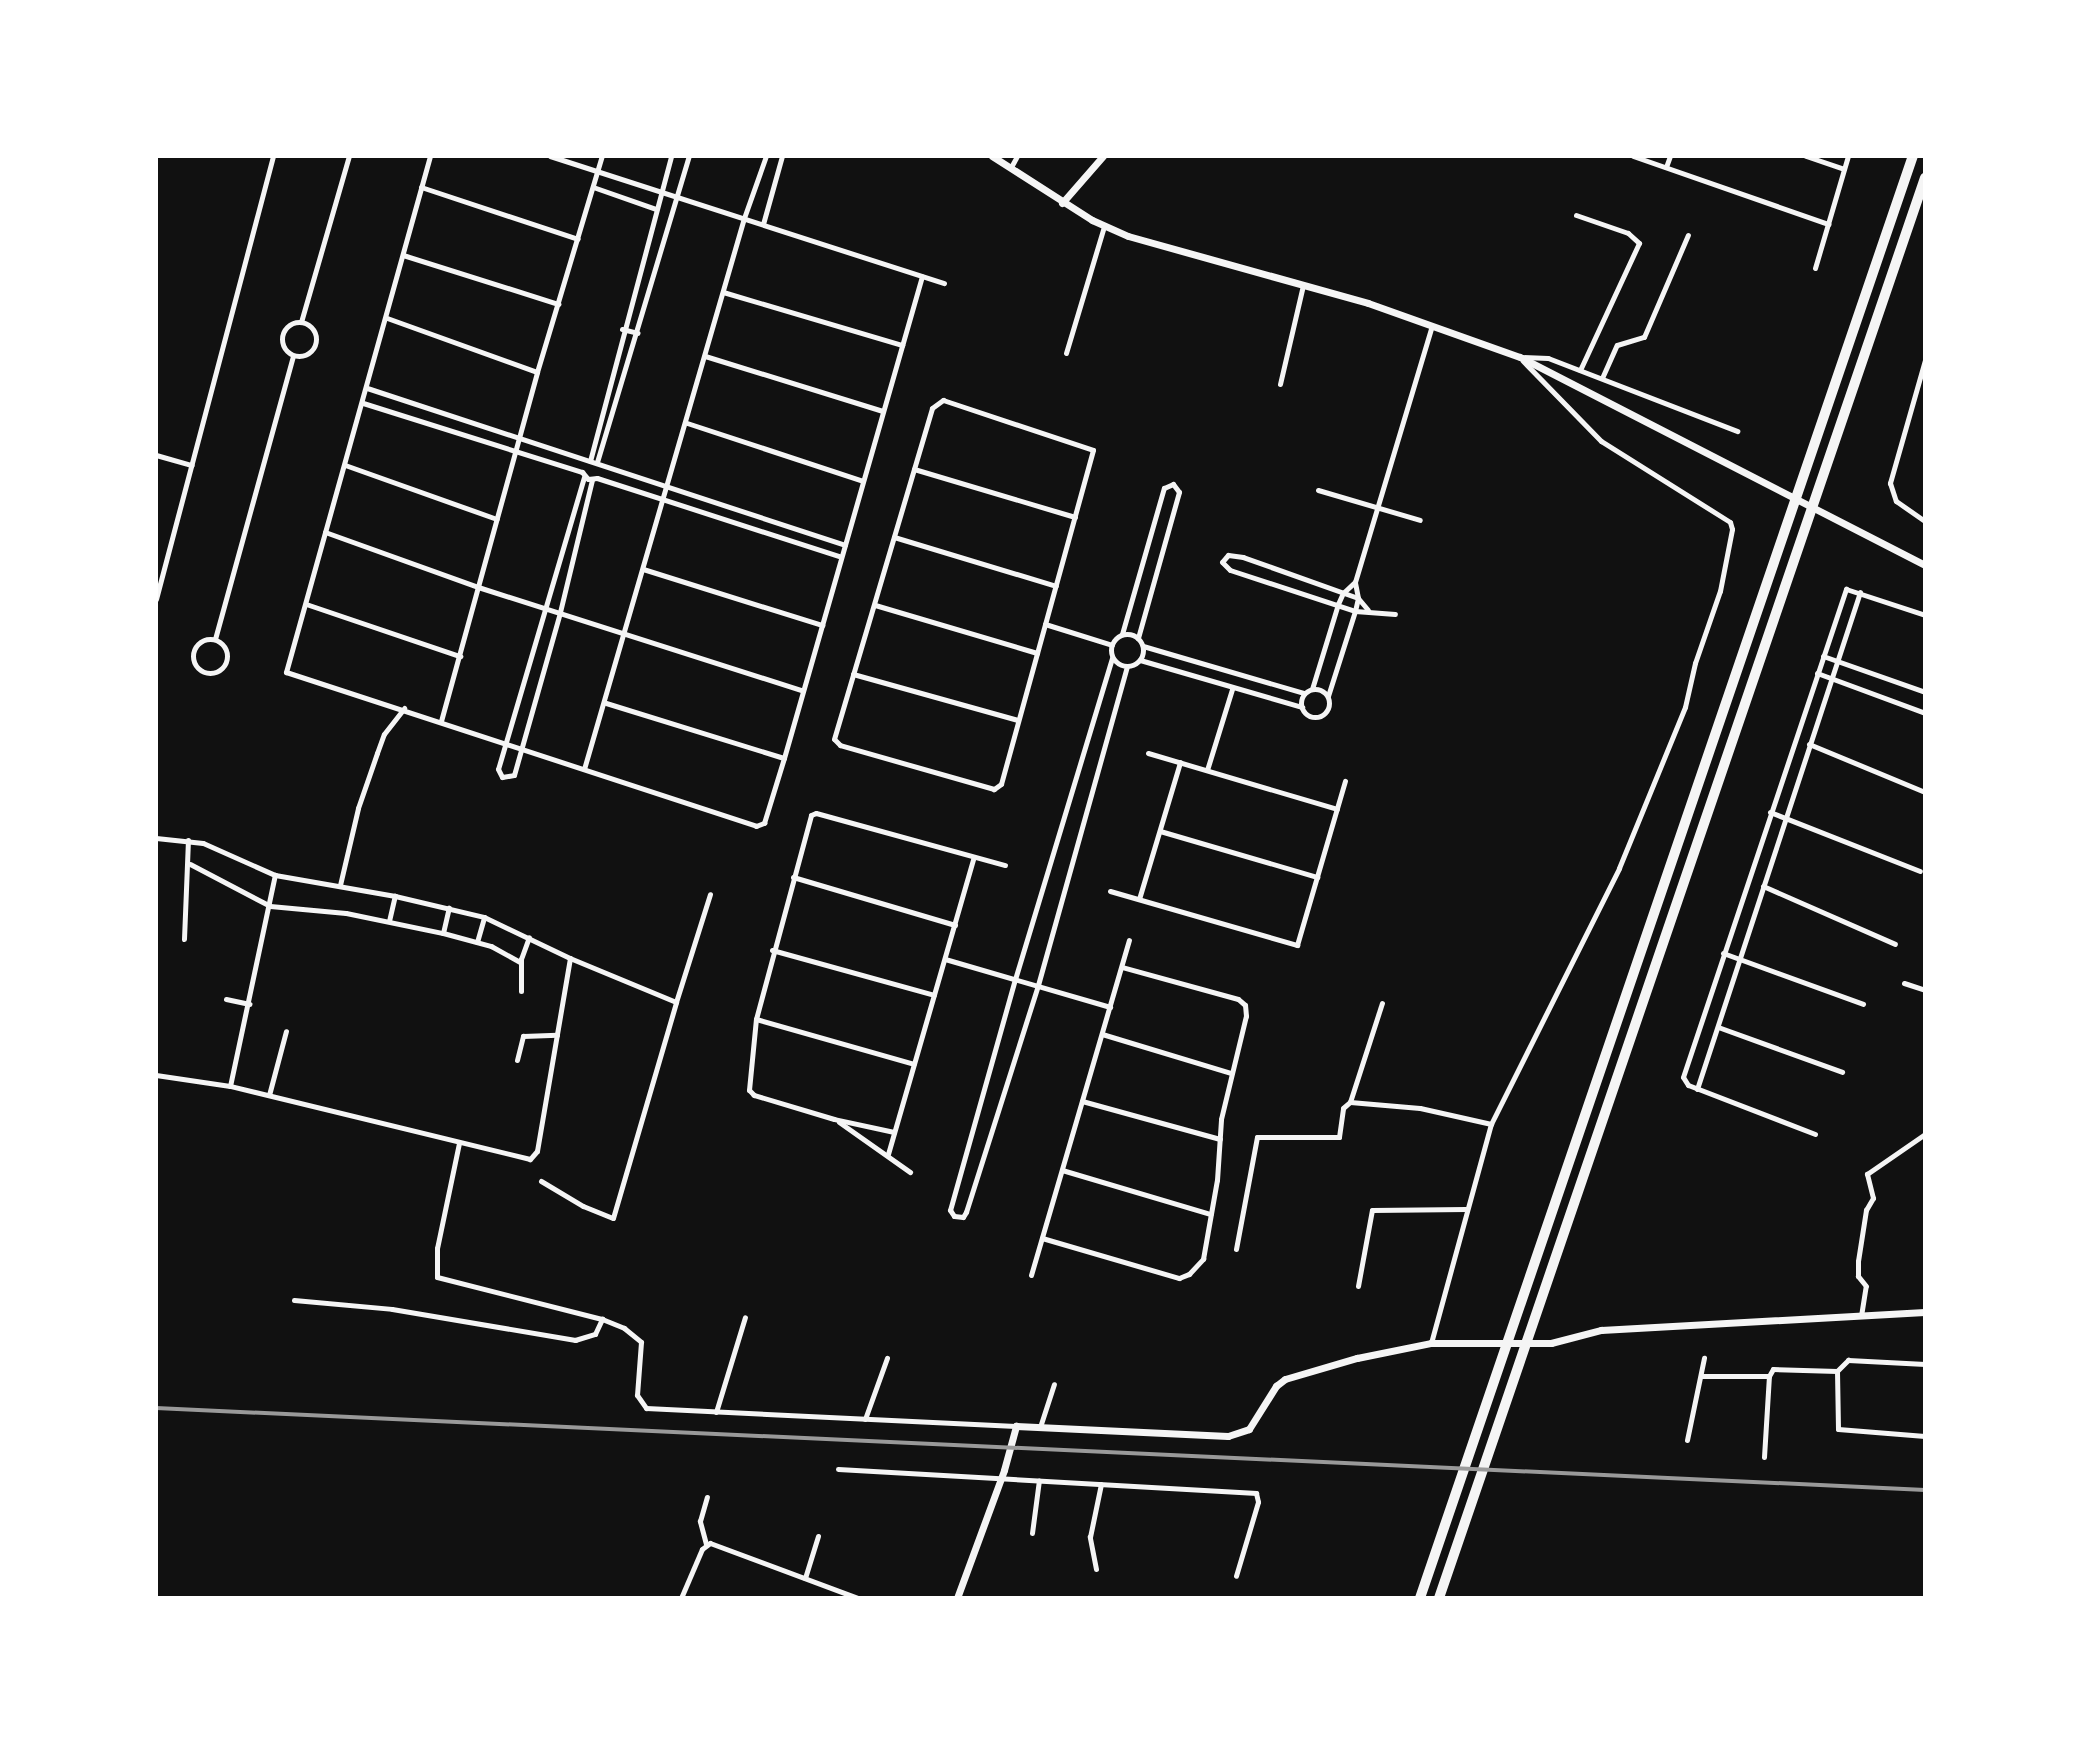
<!DOCTYPE html>
<style>
body{margin:0}
#map{position:relative;width:2081px;height:1754px;overflow:hidden;background:#111;font-family:"Noto Sans",sans-serif}
div>[style]{position:absolute}
[style*='--x']{left:calc(var(--x)*1px);top:calc(var(--y)*1px);width:calc(var(--w)*1px);rotate:calc(var(--a)*1deg)}
.minor>*{height:5px;margin:-2.5px;padding:0 2.5px;transform-origin:2.5px;border-radius:2.5px;background:#f5f5f5}
.minor>.ring{margin:-2.5px;padding:0;box-sizing:content-box;background:none;border:5px solid #f5f5f5;border-radius:50%}
.tertiary>*{height:7px;margin:-3.5px;padding:0 3.5px;transform-origin:3.5px;border-radius:3.5px;background:#f5f5f5}
.motorway>*{height:10px;margin:-5px;padding:0 5px;transform-origin:5px;border-radius:5px;background:#f5f5f5}
.rail>*{height:4px;margin:-2px;padding:0 2px;transform-origin:2px;border-radius:2px;background:#9a9a9a}
span{translate:-50% -50%;white-space:nowrap;text-align:center;line-height:1.15;-webkit-text-stroke:6px #fff;paint-order:stroke}
.frame{position:absolute;inset:0;border:158px solid #fff;pointer-events:none}
</style>
<div id="map">
<div class="minor">
<i style="--x:430;--y:156;--w:536;--a:105.59"></i>
<i style="--x:286;--y:672;--w:495;--a:18.1"></i>
<i style="--x:756;--y:826;--w:9;--a:-21"></i>
<i style="--x:764;--y:823;--w:68;--a:-72.9"></i>
<i style="--x:784;--y:758;--w:501;--a:-74.02"></i>
<i style="--x:550;--y:156;--w:414;--a:17.9"></i>
<i style="--x:1633;--y:156;--w:207;--a:19.2"></i>
<i style="--x:1806;--y:156;--w:40;--a:18.9"></i>
<i style="--x:1011;--y:167;--w:13;--a:-61"></i>
<i style="--x:1666;--y:167;--w:12;--a:-70"></i>
<i style="--x:421;--y:187;--w:165;--a:18.3"></i>
<i style="--x:593;--y:187;--w:67;--a:19.2"></i>
<i style="--x:1576;--y:215;--w:55;--a:19.1"></i>
<i style="--x:1628;--y:233;--w:15;--a:42"></i>
<i style="--x:1639;--y:243;--w:140;--a:114.9"></i>
<i style="--x:763;--y:224;--w:71;--a:-74.4"></i>
<i style="--x:403;--y:255;--w:163;--a:17.5"></i>
<i style="--x:1815;--y:268;--w:117;--a:-73.6"></i>
<i style="--x:723;--y:292;--w:187;--a:16.5"></i>
<i style="--x:387;--y:318;--w:159;--a:19.8"></i>
<i class="ring" style="left:282px;top:322px;width:29px;height:29px"></i>
<i style="--x:301;--y:322;--w:173;--a:-73.9"></i>
<i style="--x:622;--y:329;--w:16;--a:14"></i>
<i style="--x:1066;--y:353;--w:133;--a:-73.3"></i>
<i style="--x:705;--y:356;--w:186;--a:17.2"></i>
<i style="--x:1521;--y:357;--w:27;--a:2"></i>
<i style="--x:1548;--y:358;--w:203;--a:21.1"></i>
<i style="--x:1925;--y:360;--w:128;--a:105.9"></i>
<i style="--x:1890;--y:483;--w:19;--a:72"></i>
<i style="--x:1896;--y:501;--w:35;--a:35"></i>
<i style="--x:1602;--y:378;--w:36;--a:-66"></i>
<i style="--x:1617;--y:345;--w:28;--a:-17"></i>
<i style="--x:1644;--y:337;--w:111;--a:-66.7"></i>
<i style="--x:1280;--y:384;--w:102;--a:-76.9"></i>
<i style="--x:367;--y:388;--w:503;--a:18.18"></i>
<i style="--x:943;--y:400;--w:158;--a:18.4"></i>
<i style="--x:1093;--y:450;--w:346;--a:105.4"></i>
<i style="--x:1001;--y:784;--w:9;--a:144"></i>
<i style="--x:994;--y:789;--w:160;--a:-164.1"></i>
<i style="--x:840;--y:745;--w:8;--a:-135"></i>
<i style="--x:834;--y:739;--w:345;--a:-73.5"></i>
<i style="--x:932;--y:408;--w:14;--a:-36"></i>
<i style="--x:363;--y:403;--w:230;--a:17.5"></i>
<i style="--x:582;--y:472;--w:9;--a:49"></i>
<i style="--x:588;--y:479;--w:9;--a:-6"></i>
<i style="--x:597;--y:478;--w:256;--a:17.9"></i>
<i style="--x:687;--y:423;--w:185;--a:18.2"></i>
<i style="--x:156;--y:455;--w:37;--a:16"></i>
<i style="--x:590;--y:461;--w:316;--a:-75.1"></i>
<i style="--x:597;--y:462;--w:320;--a:-73.3"></i>
<i style="--x:345;--y:465;--w:161;--a:19.6"></i>
<i style="--x:914;--y:469;--w:168;--a:16.6"></i>
<i style="--x:584;--y:477;--w:304;--a:106.4"></i>
<i style="--x:498;--y:769;--w:9;--a:63"></i>
<i style="--x:502;--y:777;--w:12;--a:-9"></i>
<i style="--x:514;--y:775;--w:169;--a:-74.2"></i>
<i style="--x:560;--y:612;--w:136;--a:-76.4"></i>
<i style="--x:1318;--y:490;--w:106;--a:16.4"></i>
<i style="--x:325;--y:532;--w:163;--a:19.8"></i>
<i style="--x:478;--y:587;--w:341;--a:17.7"></i>
<i style="--x:894;--y:537;--w:169;--a:16.8"></i>
<i style="--x:643;--y:569;--w:188;--a:17.4"></i>
<i style="--x:156;--y:599;--w:458;--a:-75.2"></i>
<i style="--x:306;--y:604;--w:163;--a:18.7"></i>
<i style="--x:875;--y:605;--w:169;--a:16.5"></i>
<i style="--x:1368;--y:610;--w:16;--a:-130"></i>
<i style="--x:1358;--y:598;--w:122;--a:-160.4"></i>
<i style="--x:1243;--y:557;--w:15;--a:-172"></i>
<i style="--x:1228;--y:555;--w:9;--a:131"></i>
<i style="--x:1222;--y:562;--w:11;--a:45"></i>
<i style="--x:1230;--y:570;--w:132;--a:18.2"></i>
<i style="--x:1355;--y:611;--w:40;--a:4.3"></i>
<i style="--x:1045;--y:624;--w:70;--a:17.4"></i>
<i class="ring" style="left:1111px;top:634px;width:27px;height:27px"></i>
<i style="--x:1122;--y:634;--w:152;--a:-74"></i>
<i style="--x:1164;--y:488;--w:10;--a:-24"></i>
<i style="--x:1173;--y:484;--w:10;--a:53"></i>
<i style="--x:1179;--y:492;--w:152;--a:105.7"></i>
<i class="ring" style="left:193px;top:639px;width:29px;height:29px"></i>
<i style="--x:215;--y:639;--w:294;--a:-74.6"></i>
<i style="--x:1143;--y:646;--w:168;--a:16.3"></i>
<i style="--x:1823;--y:656;--w:108;--a:19.4"></i>
<i style="--x:1112;--y:658;--w:335;--a:106.8"></i>
<i style="--x:1015;--y:979;--w:240;--a:105.7"></i>
<i style="--x:950;--y:1210;--w:7;--a:56"></i>
<i style="--x:954;--y:1216;--w:9;--a:6"></i>
<i style="--x:963;--y:1217;--w:6;--a:-59"></i>
<i style="--x:966;--y:1212;--w:238;--a:-72.4"></i>
<i style="--x:1038;--y:985;--w:330;--a:-74.4"></i>
<i style="--x:1140;--y:660;--w:169;--a:16.2"></i>
<i style="--x:1817;--y:673;--w:115;--a:20.3"></i>
<i style="--x:853;--y:674;--w:171;--a:15.6"></i>
<i style="--x:1312;--y:689;--w:89;--a:-73"></i>
<i style="--x:1338;--y:604;--w:12;--a:-66"></i>
<i style="--x:1343;--y:593;--w:16;--a:-43"></i>
<i class="ring" style="left:1301px;top:689px;width:23px;height:23px"></i>
<i style="--x:1328;--y:696;--w:89;--a:-72.4"></i>
<i style="--x:1355;--y:611;--w:13;--a:-77"></i>
<i style="--x:1358;--y:598;--w:16;--a:-101"></i>
<i style="--x:1355;--y:582;--w:267;--a:-73.3"></i>
<i style="--x:606;--y:703;--w:186;--a:17.2"></i>
<i style="--x:441;--y:721;--w:362;--a:-74.6"></i>
<i style="--x:537;--y:372;--w:226;--a:-73.3"></i>
<i style="--x:1809;--y:744;--w:126;--a:22.5"></i>
<i style="--x:1148;--y:753;--w:197;--a:16.5"></i>
<i style="--x:584;--y:769;--w:574;--a:-73.81"></i>
<i style="--x:744;--y:218;--w:66;--a:-70.5"></i>
<i style="--x:1207;--y:770;--w:85;--a:-72.8"></i>
<i style="--x:1770;--y:812;--w:161;--a:21.5"></i>
<i style="--x:1160;--y:831;--w:164;--a:16.3"></i>
<i style="--x:156;--y:838;--w:47;--a:6.1"></i>
<i style="--x:203;--y:843;--w:79;--a:24"></i>
<i style="--x:275;--y:875;--w:122;--a:9.9"></i>
<i style="--x:395;--y:896;--w:91;--a:13.3"></i>
<i style="--x:484;--y:917;--w:95;--a:25.5"></i>
<i style="--x:570;--y:958;--w:196;--a:99.7"></i>
<i style="--x:537;--y:1151;--w:11;--a:131"></i>
<i style="--x:530;--y:1159;--w:309;--a:-166.3"></i>
<i style="--x:230;--y:1086;--w:75;--a:-171.5"></i>
<i style="--x:190;--y:864;--w:90;--a:27.7"></i>
<i style="--x:270;--y:906;--w:76;--a:5.3"></i>
<i style="--x:346;--y:913;--w:99;--a:11.7"></i>
<i style="--x:443;--y:933;--w:50;--a:15.2"></i>
<i style="--x:491;--y:946;--w:33;--a:29"></i>
<i style="--x:793;--y:877;--w:169;--a:16.5"></i>
<i style="--x:340;--y:885;--w:79;--a:-76.8"></i>
<i style="--x:358;--y:808;--w:58;--a:-70.9"></i>
<i style="--x:377;--y:753;--w:20;--a:-70"></i>
<i style="--x:384;--y:734;--w:33;--a:-52"></i>
<i style="--x:1763;--y:886;--w:144;--a:23.7"></i>
<i style="--x:1110;--y:891;--w:195;--a:16.1"></i>
<i style="--x:1297;--y:945;--w:171;--a:-73.7"></i>
<i style="--x:1139;--y:899;--w:143;--a:-73.3"></i>
<i style="--x:389;--y:921;--w:26;--a:-77"></i>
<i style="--x:443;--y:933;--w:26;--a:-77"></i>
<i style="--x:184;--y:939;--w:99;--a:-87.7"></i>
<i style="--x:477;--y:942;--w:26;--a:-74"></i>
<i style="--x:772;--y:950;--w:168;--a:15.5"></i>
<i style="--x:1723;--y:953;--w:149;--a:20"></i>
<i style="--x:945;--y:959;--w:172;--a:16.2"></i>
<i style="--x:1904;--y:983;--w:22;--a:18"></i>
<i style="--x:521;--y:991;--w:32;--a:-90"></i>
<i style="--x:521;--y:959;--w:23;--a:-70"></i>
<i style="--x:226;--y:999;--w:24;--a:12"></i>
<i style="--x:676;--y:1002;--w:113;--a:-72.5"></i>
<i style="--x:756;--y:1019;--w:164;--a:15.9"></i>
<i style="--x:1718;--y:1027;--w:132;--a:19.9"></i>
<i style="--x:1102;--y:1034;--w:135;--a:16.8"></i>
<i style="--x:517;--y:1060;--w:25;--a:-76"></i>
<i style="--x:523;--y:1036;--w:34;--a:-2"></i>
<i style="--x:230;--y:1086;--w:216;--a:-78"></i>
<i style="--x:1697;--y:1089;--w:523;--a:-71.84"></i>
<i style="--x:269;--y:1095;--w:66;--a:-75.1"></i>
<i style="--x:1082;--y:1101;--w:143;--a:15.4"></i>
<i style="--x:1350;--y:1102;--w:70;--a:4.9"></i>
<i style="--x:1420;--y:1108;--w:73;--a:12.7"></i>
<i style="--x:839;--y:1122;--w:87;--a:35.2"></i>
<i style="--x:894;--y:1132;--w:61;--a:-167.8"></i>
<i style="--x:834;--y:1119;--w:84;--a:-163.3"></i>
<i style="--x:754;--y:1095;--w:7;--a:-135"></i>
<i style="--x:749;--y:1090;--w:71;--a:-84.4"></i>
<i style="--x:756;--y:1019;--w:211;--a:-74.9"></i>
<i style="--x:811;--y:815;--w:5;--a:-22"></i>
<i style="--x:816;--y:813;--w:196;--a:15.4"></i>
<i style="--x:1815;--y:1134;--w:136;--a:-158.9"></i>
<i style="--x:1688;--y:1085;--w:9;--a:-122"></i>
<i style="--x:1683;--y:1077;--w:515;--a:-71.53"></i>
<i style="--x:1846;--y:589;--w:83;--a:18.2"></i>
<i style="--x:459;--y:1143;--w:107;--a:101.8"></i>
<i style="--x:437;--y:1248;--w:29;--a:90"></i>
<i style="--x:437;--y:1277;--w:170;--a:14.3"></i>
<i style="--x:602;--y:1319;--w:24;--a:22"></i>
<i style="--x:624;--y:1328;--w:22;--a:39"></i>
<i style="--x:641;--y:1342;--w:53;--a:94.3"></i>
<i style="--x:637;--y:1395;--w:16;--a:55"></i>
<i style="--x:646;--y:1408;--w:370;--a:2.8"></i>
<i style="--x:888;--y:1154;--w:309;--a:-73.9"></i>
<i style="--x:1062;--y:1170;--w:155;--a:16.5"></i>
<i style="--x:541;--y:1181;--w:49;--a:30.8"></i>
<i style="--x:583;--y:1206;--w:32;--a:22"></i>
<i style="--x:613;--y:1218;--w:225;--a:-73.7"></i>
<i style="--x:676;--y:1002;--w:115;--a:-157.5"></i>
<i style="--x:1042;--y:1238;--w:143;--a:16.3"></i>
<i style="--x:1179;--y:1278;--w:11;--a:-22"></i>
<i style="--x:1189;--y:1274;--w:21;--a:-47"></i>
<i style="--x:1203;--y:1259;--w:80;--a:-80"></i>
<i style="--x:1217;--y:1180;--w:61;--a:-86.2"></i>
<i style="--x:1221;--y:1119;--w:106;--a:-76.4"></i>
<i style="--x:1246;--y:1016;--w:11;--a:-95"></i>
<i style="--x:1245;--y:1005;--w:9;--a:-139"></i>
<i style="--x:1238;--y:999;--w:120;--a:-164.6"></i>
<i style="--x:1236;--y:1249;--w:114;--a:-79.4"></i>
<i style="--x:1257;--y:1137;--w:82;--a:0"></i>
<i style="--x:1339;--y:1137;--w:29;--a:-82"></i>
<i style="--x:1343;--y:1108;--w:9;--a:-41"></i>
<i style="--x:1350;--y:1102;--w:104;--a:-72.1"></i>
<i style="--x:1031;--y:1275;--w:349;--a:-73.7"></i>
<i style="--x:1358;--y:1286;--w:77;--a:-79.6"></i>
<i style="--x:1372;--y:1210;--w:94;--a:-0.6"></i>
<i style="--x:294;--y:1300;--w:98;--a:5.2"></i>
<i style="--x:392;--y:1309;--w:186;--a:9.6"></i>
<i style="--x:575;--y:1340;--w:21;--a:-17"></i>
<i style="--x:595;--y:1334;--w:17;--a:-65"></i>
<i style="--x:1861;--y:1316;--w:30;--a:-81"></i>
<i style="--x:1866;--y:1286;--w:13;--a:-129"></i>
<i style="--x:1858;--y:1276;--w:15;--a:-90"></i>
<i style="--x:1858;--y:1261;--w:52;--a:-81.1"></i>
<i style="--x:1866;--y:1210;--w:14;--a:-60"></i>
<i style="--x:1873;--y:1198;--w:25;--a:-104"></i>
<i style="--x:1867;--y:1174;--w:70;--a:-34.6"></i>
<i style="--x:1431;--y:1343;--w:227;--a:-74.7"></i>
<i style="--x:1491;--y:1124;--w:286;--a:-63.4"></i>
<i style="--x:1619;--y:868;--w:174;--a:-67.7"></i>
<i style="--x:1685;--y:707;--w:45;--a:-77.2"></i>
<i style="--x:1695;--y:663;--w:76;--a:-70.9"></i>
<i style="--x:1720;--y:591;--w:63;--a:-79"></i>
<i style="--x:1732;--y:529;--w:7;--a:-106"></i>
<i style="--x:1730;--y:522;--w:152;--a:-147.9"></i>
<i style="--x:1601;--y:441;--w:112;--a:-134.3"></i>
<i style="--x:1837;--y:1371;--w:58;--a:89"></i>
<i style="--x:1838;--y:1429;--w:87;--a:4.6"></i>
<i style="--x:1701;--y:1376;--w:68;--a:0"></i>
<i style="--x:1769;--y:1376;--w:8;--a:-60"></i>
<i style="--x:1773;--y:1369;--w:64;--a:1.8"></i>
<i style="--x:1837;--y:1371;--w:16;--a:-45"></i>
<i style="--x:1848;--y:1360;--w:77;--a:3"></i>
<i style="--x:716;--y:1412;--w:99;--a:-73"></i>
<i style="--x:865;--y:1419;--w:65;--a:-70.2"></i>
<i style="--x:1040;--y:1427;--w:45;--a:-72"></i>
<i style="--x:1687;--y:1440;--w:84;--a:-78.3"></i>
<i style="--x:1764;--y:1457;--w:81;--a:-86.5"></i>
<i style="--x:838;--y:1469;--w:419;--a:3.3"></i>
<i style="--x:1256;--y:1493;--w:9;--a:77"></i>
<i style="--x:1258;--y:1502;--w:77;--a:106.6"></i>
<i style="--x:1032;--y:1533;--w:53;--a:-82.5"></i>
<i style="--x:706;--y:1544;--w:24;--a:-105"></i>
<i style="--x:700;--y:1521;--w:25;--a:-74"></i>
<i style="--x:1096;--y:1569;--w:33;--a:-101"></i>
<i style="--x:1090;--y:1537;--w:54;--a:-78.3"></i>
<i style="--x:805;--y:1578;--w:44;--a:-72.8"></i>
<i style="--x:681;--y:1598;--w:53;--a:-66.8"></i>
<i style="--x:702;--y:1549;--w:10;--a:-37"></i>
<i style="--x:710;--y:1543;--w:158;--a:20.4"></i>
</div>
<div class="tertiary">
<i style="--x:992;--y:156;--w:119;--a:32.6"></i>
<i style="--x:1092;--y:220;--w:39;--a:24"></i>
<i style="--x:1128;--y:236;--w:249;--a:15.6"></i>
<i style="--x:1368;--y:303;--w:161;--a:19.6"></i>
<i style="--x:1520;--y:357;--w:455;--a:27.2"></i>
<i style="--x:1062;--y:203;--w:62;--a:-48.9"></i>
<i style="--x:957;--y:1598;--w:136;--a:-69.8"></i>
<i style="--x:1004;--y:1470;--w:46;--a:-74.7"></i>
<i style="--x:1016;--y:1426;--w:212;--a:2.7"></i>
<i style="--x:1228;--y:1436;--w:22;--a:-18"></i>
<i style="--x:1249;--y:1429;--w:51;--a:-57.9"></i>
<i style="--x:1276;--y:1386;--w:11;--a:-38"></i>
<i style="--x:1285;--y:1379;--w:75;--a:-16.3"></i>
<i style="--x:1357;--y:1358;--w:76;--a:-11.5"></i>
<i style="--x:1431;--y:1343;--w:120;--a:0"></i>
<i style="--x:1551;--y:1343;--w:52;--a:-14.6"></i>
<i style="--x:1601;--y:1330;--w:324;--a:-3.2"></i>
</div>
<div class="motorway">
<i style="--x:1420;--y:1598;--w:1524;--a:-71.13"></i>
<i style="--x:1439;--y:1598;--w:1501;--a:-71.11"></i>
</div>
<div class="rail">
<i style="--x:156;--y:1408;--w:1771;--a:2.65"></i>
</div>
<div class="frame"></div>
</div>
